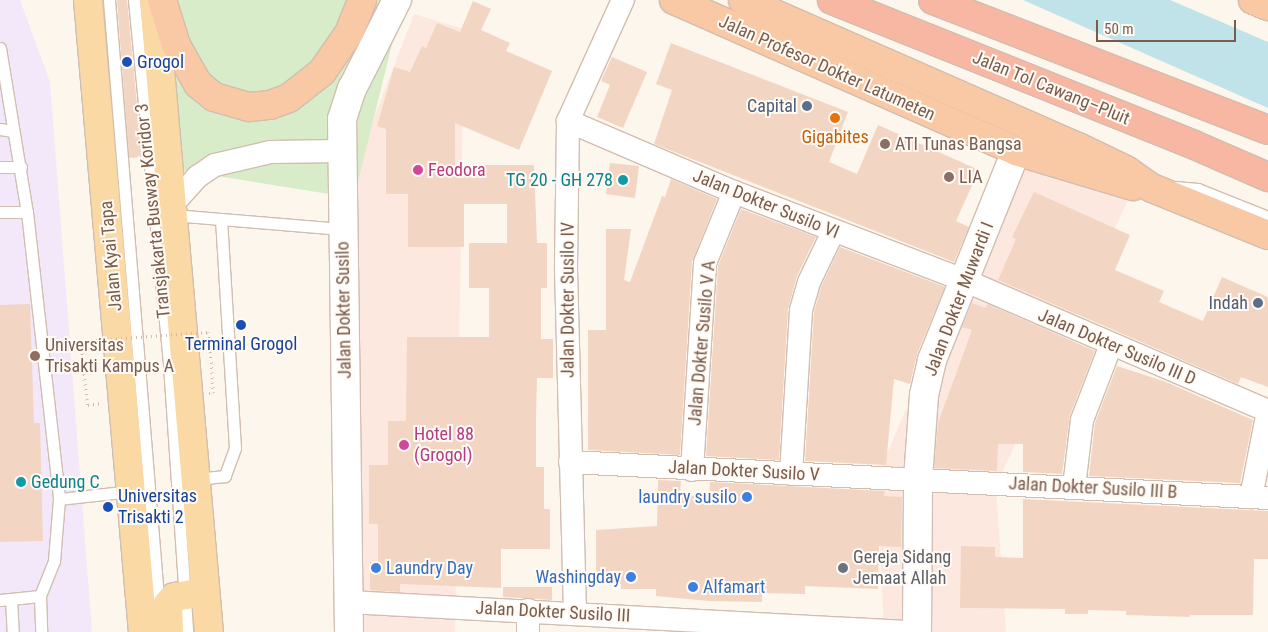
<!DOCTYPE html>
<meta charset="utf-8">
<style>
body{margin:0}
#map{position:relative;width:1268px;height:632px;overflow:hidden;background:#fdf6ec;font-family:"Roboto Condensed",sans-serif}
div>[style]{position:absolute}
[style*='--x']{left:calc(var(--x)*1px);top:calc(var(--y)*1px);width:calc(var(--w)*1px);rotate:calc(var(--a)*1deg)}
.commercial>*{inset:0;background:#fde8e0}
.education>*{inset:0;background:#f3e8fa}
.green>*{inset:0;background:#d8ecc9}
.water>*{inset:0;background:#bfe3e8}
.building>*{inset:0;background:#f3d5c3}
.path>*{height:3px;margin-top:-1.5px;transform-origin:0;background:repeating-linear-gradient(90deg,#d9b8a5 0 1px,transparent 0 5px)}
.roads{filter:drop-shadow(1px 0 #d1beb0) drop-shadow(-1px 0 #d1beb0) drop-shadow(0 1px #d1beb0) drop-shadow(0 -1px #d1beb0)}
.service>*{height:11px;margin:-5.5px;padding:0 5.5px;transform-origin:5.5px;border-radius:5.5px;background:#fff}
.minor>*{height:22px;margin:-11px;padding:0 11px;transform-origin:11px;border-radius:11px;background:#fff}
.tertiary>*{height:28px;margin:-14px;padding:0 14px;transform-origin:14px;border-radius:14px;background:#fff}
.primary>*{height:28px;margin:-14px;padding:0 14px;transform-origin:14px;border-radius:14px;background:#fbd9a5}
.trunk>*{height:28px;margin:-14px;padding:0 14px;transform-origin:14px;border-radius:14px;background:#f9c8a4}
.motorway>*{height:28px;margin:-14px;padding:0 14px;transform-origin:14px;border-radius:14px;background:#f7b7a3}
.path-bridge>*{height:3px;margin-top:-1.5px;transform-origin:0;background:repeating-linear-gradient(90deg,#d9b8a5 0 1px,transparent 0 5px)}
.dots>*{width:14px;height:14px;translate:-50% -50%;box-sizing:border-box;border:2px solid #fffaf3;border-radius:50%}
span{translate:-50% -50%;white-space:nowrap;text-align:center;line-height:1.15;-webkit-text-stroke:4px #fffaf3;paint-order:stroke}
.transit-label{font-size:18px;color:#164399}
.left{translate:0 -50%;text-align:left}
.street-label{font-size:18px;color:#7a5c4d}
.service-label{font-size:18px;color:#4e5e75}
.right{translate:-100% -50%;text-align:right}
.food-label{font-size:18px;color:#c56008}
.education-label{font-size:18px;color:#785e54}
.hotel-label{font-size:18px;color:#b23c85}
.culture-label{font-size:18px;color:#0d838f}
.shop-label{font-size:18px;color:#366cbe}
.worship-label{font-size:18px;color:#5b616d}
.scale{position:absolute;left:1096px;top:20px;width:140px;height:22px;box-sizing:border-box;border:2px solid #7a5c4d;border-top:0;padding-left:6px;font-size:15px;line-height:18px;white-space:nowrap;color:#7a5c4d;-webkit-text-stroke:4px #fffaf3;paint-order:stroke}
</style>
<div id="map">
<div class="commercial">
<i style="clip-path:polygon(414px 14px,464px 29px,455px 632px,357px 632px,357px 162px)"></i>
<i style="clip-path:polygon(1016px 151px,1131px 193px,996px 486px,1006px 632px,884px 632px,877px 477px)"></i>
</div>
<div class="education">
<i style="clip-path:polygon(0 0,20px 0,50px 82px,92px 632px,0 632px)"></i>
</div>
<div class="green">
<i style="clip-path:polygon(152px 0,403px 0,354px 198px,148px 165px)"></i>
</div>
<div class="water">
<i style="clip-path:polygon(1023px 0,1170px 0,1268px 42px,1268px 108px)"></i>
</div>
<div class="building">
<i style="clip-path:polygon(117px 0,127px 0,142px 157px,129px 158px)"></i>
<i style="clip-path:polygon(473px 1px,491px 9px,481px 30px,510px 43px,506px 51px,552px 71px,519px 150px,455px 123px,455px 165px,534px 165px,537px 243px,547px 243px,547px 288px,541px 288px,541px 339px,553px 339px,553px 378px,537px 378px,536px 419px,536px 467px,544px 467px,544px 509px,550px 509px,550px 549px,501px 549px,501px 588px,400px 584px,400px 592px,370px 590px,370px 562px,378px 562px,378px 524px,369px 524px,369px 465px,388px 465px,388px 421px,406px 421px,407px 337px,489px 337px,489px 288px,469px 288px,469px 243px,507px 243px,507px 204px,464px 204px,464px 247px,408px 247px,408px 194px,386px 194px,386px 129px,377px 126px,394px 67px,410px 72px,422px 46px,426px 48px,437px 23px,460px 32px)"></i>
<i style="clip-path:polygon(671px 43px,848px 112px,829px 162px,857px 174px,878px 125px,979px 170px,956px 221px,969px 227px,954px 262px,654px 144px,672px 90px,656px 84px)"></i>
<i style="clip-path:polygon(612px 57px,647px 72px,623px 128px,597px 117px,610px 85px,601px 81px)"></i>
<i style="clip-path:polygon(610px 163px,639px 166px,635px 198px,606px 194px)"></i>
<i style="clip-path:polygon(671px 179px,717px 199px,692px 262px,680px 455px,588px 450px,588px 330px,606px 330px,606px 229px,631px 229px,624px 280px,630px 282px,662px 196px,665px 197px)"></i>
<i style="clip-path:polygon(1034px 192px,1130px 235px,1115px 270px,1164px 291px,1159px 302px,1203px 321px,1222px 277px,1268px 297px,1268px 387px,1241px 377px,1238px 384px,998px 280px,1016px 239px,1012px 237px)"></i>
<i style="clip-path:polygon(741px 209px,816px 237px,797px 276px,788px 309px,779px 460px,706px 456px,718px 266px)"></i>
<i style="clip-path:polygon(840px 247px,945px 287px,917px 354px,910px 384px,894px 379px,886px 465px,805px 461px,814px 312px,821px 287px)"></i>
<i style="clip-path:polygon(972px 303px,986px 308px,987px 304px,1095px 351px,1070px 415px,1062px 474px,1023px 472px,1023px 444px,998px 444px,997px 471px,934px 468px,938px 423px,972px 330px,962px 327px)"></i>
<i style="clip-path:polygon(30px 304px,34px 423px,40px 423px,43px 541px,0 542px,0 305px)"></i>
<i style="clip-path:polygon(1117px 366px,1166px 382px,1253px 420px,1240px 483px,1089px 476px,1095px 423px)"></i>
<i style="clip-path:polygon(658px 480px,681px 481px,680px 495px,709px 497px,710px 482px,885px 491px,884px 496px,902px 497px,901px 547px,879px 546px,878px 589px,805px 586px,805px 594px,762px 593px,762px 602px,709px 601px,656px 596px,656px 589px,621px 589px,621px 584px,596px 584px,596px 530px,657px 526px)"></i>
<i style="clip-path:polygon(1023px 499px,1268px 511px,1268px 559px,1254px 559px,1253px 615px,1190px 615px,1190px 617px,1126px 615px,1126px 611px,1088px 610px,1088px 614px,1065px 614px,1065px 609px,960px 608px,961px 546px,995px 547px,995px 557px,1023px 558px)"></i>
<i style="clip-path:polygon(503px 587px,552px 587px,552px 600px,503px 597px)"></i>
</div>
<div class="path">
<i style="--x:84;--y:374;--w:31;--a:83"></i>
<i style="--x:88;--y:405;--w:13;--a:-9"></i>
<i style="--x:209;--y:393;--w:4;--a:0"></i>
<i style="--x:213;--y:393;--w:33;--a:-93"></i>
</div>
<div class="roads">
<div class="service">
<i style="--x:109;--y:0;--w:612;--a:85.31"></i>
<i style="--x:134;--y:0;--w:367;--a:84.5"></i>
<i style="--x:169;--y:365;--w:268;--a:86.1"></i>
<i style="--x:0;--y:48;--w:166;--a:80.7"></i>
<i style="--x:27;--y:212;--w:27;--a:180"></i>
<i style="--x:0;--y:129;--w:13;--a:9"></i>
<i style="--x:0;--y:167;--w:21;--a:0"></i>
<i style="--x:1175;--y:187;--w:23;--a:5"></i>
<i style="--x:1198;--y:189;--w:75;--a:21.8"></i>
<i style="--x:27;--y:212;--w:289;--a:83.6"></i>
<i style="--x:59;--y:499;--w:62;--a:94.6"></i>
<i style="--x:54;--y:561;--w:38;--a:112"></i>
<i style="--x:40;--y:596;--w:36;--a:88"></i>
<i style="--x:173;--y:215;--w:48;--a:4.8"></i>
<i style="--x:221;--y:219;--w:229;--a:86.5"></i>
<i style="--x:235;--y:448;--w:30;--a:110"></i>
<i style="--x:225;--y:476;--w:29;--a:174"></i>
<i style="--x:221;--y:219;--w:121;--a:4.7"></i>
<i style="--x:59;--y:499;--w:72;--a:-6.3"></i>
<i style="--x:11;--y:599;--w:33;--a:87"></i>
<i style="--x:0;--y:600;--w:40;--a:-5.7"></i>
</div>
<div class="minor">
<i style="--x:568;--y:121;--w:181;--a:23.2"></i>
<i style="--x:734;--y:192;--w:248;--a:21"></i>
<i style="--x:966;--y:281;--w:329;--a:23.3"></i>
<i style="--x:172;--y:205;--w:38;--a:-48"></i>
<i style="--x:197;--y:177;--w:22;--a:-34"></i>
<i style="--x:215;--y:165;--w:57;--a:-13.1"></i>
<i style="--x:271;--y:152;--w:69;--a:-0.8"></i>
<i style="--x:570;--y:462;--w:699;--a:2.95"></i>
<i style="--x:692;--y:470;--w:207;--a:-86.4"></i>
<i style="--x:705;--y:263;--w:77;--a:-67.8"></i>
<i style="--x:791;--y:474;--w:164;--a:-86.5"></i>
<i style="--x:801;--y:310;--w:29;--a:-74"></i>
<i style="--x:809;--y:282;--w:55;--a:-64.4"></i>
<i style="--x:1074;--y:487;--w:67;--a:-83.2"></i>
<i style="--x:1082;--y:420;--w:80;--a:-68.9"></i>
<i style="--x:1251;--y:497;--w:88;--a:-78.8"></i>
<i style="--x:349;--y:602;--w:559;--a:3.08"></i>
<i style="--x:528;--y:610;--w:22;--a:90"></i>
<i style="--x:575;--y:613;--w:347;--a:-91.5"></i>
<i style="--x:566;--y:266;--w:145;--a:-89.2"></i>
<i style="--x:568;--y:121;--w:133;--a:-65.6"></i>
</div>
<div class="tertiary">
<i style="--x:349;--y:632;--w:513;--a:-90.78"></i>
<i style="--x:342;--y:119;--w:32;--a:-72"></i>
<i style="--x:352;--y:89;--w:100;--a:-63.2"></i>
<i style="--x:917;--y:632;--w:153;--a:-89.6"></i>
<i style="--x:918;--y:479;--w:84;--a:-85.9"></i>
<i style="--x:924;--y:395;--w:36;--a:-77"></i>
<i style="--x:932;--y:360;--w:225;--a:-68.1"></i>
</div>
<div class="primary">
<i style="--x:88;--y:0;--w:634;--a:85.03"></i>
<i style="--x:154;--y:0;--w:634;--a:85.03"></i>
<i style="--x:169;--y:632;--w:28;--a:-92"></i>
<i style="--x:168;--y:604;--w:9;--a:-49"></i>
<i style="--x:174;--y:597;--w:31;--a:-9"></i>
</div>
<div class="trunk">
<i style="--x:162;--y:0;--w:47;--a:72.7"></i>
<i style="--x:176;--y:45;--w:45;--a:60.6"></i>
<i style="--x:198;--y:84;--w:21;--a:39"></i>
<i style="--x:214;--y:97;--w:37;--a:16"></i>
<i style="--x:250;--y:107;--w:20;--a:-6"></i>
<i style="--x:270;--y:105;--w:20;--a:-20"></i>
<i style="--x:289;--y:98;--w:42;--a:-38.2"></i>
<i style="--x:322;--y:72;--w:47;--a:-55.3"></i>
<i style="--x:349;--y:33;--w:35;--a:-68"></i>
<i style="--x:674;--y:0;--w:374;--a:23.8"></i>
<i style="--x:1016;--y:151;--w:122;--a:16.7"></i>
<i style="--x:743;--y:0;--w:366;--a:23.7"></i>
<i style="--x:1078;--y:147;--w:53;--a:25.6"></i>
<i style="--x:1126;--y:170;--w:32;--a:35"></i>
<i style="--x:1152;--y:188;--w:125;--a:22.1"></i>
<i style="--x:1253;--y:0;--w:16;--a:22"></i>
</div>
<div class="motorway">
<i style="--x:832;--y:0;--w:388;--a:21.8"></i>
<i style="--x:1192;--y:144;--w:83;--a:23.5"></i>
<i style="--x:933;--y:0;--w:359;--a:21.2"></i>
</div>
</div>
<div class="path-bridge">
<i style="--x:84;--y:374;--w:33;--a:-95"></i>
<i style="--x:81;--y:341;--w:127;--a:-4.1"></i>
<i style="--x:208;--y:332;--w:28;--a:84"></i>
</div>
<div class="dots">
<i style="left:127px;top:62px;background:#1a4fb4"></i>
<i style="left:807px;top:106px;background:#5c6f8a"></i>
<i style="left:835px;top:118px;background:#e8710a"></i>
<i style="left:885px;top:144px;background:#8d6e63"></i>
<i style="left:418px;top:170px;background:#d1479c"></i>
<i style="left:949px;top:177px;background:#8d6e63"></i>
<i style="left:623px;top:180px;background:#0f9aa8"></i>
<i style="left:1258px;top:303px;background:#5c6f8a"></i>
<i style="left:241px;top:325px;background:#1a4fb4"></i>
<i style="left:35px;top:356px;background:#8d6e63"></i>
<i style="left:404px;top:445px;background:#d1479c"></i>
<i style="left:21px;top:482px;background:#0f9aa8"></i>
<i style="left:747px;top:497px;background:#3f7fe0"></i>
<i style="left:108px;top:507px;background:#1a4fb4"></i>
<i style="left:376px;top:568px;background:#3f7fe0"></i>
<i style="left:843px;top:568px;background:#6b7280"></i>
<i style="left:631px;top:577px;background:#3f7fe0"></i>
<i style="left:693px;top:587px;background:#3f7fe0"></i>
</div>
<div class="transit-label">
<span class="left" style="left:137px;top:62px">Grogol</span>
<span style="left:241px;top:344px">Terminal Grogol</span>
<span class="left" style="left:118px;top:507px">Universitas<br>Trisakti 2</span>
</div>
<div class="street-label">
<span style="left:827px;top:68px;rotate:24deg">Jalan Profesor Dokter Latumeten</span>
<span style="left:1051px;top:88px;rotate:22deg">Jalan Tol Cawang–Pluit</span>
<span style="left:766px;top:204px;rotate:22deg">Jalan Dokter Susilo VI</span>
<span style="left:153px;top:211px;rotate:-96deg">Transjakarta Busway Koridor 3</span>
<span style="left:111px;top:256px;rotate:-95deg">Jalan Kyai Tapa</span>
<span style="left:959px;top:299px;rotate:-69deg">Jalan Dokter Muwardi I</span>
<span style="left:568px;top:300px;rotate:-90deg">Jalan Dokter Susilo IV</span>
<span style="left:344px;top:310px;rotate:-91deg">Jalan Dokter Susilo</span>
<span style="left:702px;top:343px;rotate:-85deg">Jalan Dokter Susilo V A</span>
<span style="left:1117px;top:347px;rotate:23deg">Jalan Dokter Susilo III D</span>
<span style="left:744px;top:471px;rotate:3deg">Jalan Dokter Susilo V</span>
<span style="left:1093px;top:488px;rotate:3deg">Jalan Dokter Susilo III B</span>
<span style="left:553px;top:612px;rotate:3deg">Jalan Dokter Susilo III</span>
</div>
<div class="service-label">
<span class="right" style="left:797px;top:106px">Capital</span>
<span class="right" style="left:1248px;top:303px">Indah</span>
</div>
<div class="food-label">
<span style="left:835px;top:137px">Gigabites</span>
</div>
<div class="education-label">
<span class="left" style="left:895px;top:144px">ATI Tunas Bangsa</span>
<span class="left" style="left:959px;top:177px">LIA</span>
<span class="left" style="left:45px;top:356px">Universitas<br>Trisakti Kampus A</span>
</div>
<div class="hotel-label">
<span class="left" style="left:428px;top:170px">Feodora</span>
<span class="left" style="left:414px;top:445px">Hotel 88<br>(Grogol)</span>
</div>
<div class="culture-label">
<span class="right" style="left:613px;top:180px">TG 20 - GH 278</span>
<span class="left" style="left:31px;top:482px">Gedung C</span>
</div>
<div class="shop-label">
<span class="right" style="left:737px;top:497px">laundry susilo</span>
<span class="left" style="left:386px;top:568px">Laundry Day</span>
<span class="right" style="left:621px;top:577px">Washingday</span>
<span class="left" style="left:703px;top:587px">Alfamart</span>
</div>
<div class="worship-label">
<span class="left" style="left:853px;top:568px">Gereja Sidang<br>Jemaat Allah</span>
</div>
<div class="scale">50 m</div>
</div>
